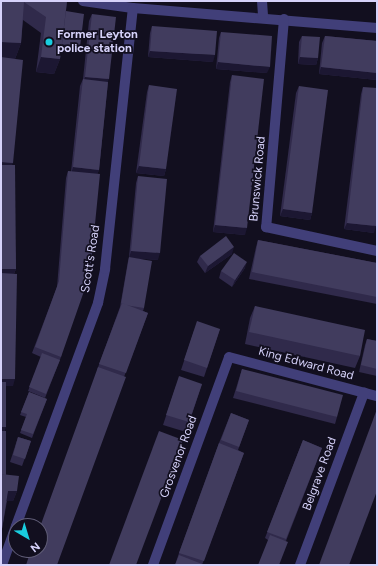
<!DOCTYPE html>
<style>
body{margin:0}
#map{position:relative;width:378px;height:566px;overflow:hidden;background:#120f1f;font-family:Figtree,sans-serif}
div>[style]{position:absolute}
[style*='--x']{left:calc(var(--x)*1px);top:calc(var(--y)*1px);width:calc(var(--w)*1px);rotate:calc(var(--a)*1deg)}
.minor>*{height:10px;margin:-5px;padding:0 5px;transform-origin:5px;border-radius:5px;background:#413f79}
.wall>*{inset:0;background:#302a4b}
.shaded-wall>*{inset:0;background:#1c1732}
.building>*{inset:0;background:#413c5e}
.dots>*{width:11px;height:11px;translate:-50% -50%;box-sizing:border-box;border:2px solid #120f1f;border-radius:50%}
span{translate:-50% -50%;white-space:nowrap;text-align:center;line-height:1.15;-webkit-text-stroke:3.5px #120f1f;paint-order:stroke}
.poi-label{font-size:12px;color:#d6d2fa;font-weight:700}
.left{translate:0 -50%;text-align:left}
.street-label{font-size:12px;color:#d6d2fa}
.frame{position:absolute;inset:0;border:2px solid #d6d2fa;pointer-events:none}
.north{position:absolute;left:8px;top:518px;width:40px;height:40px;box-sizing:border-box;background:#120f1f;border:1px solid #605d77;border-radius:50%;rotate:142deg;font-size:11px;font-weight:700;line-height:16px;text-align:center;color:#d6d2fa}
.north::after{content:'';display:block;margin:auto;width:14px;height:18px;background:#19cddf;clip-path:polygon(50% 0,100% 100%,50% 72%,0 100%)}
</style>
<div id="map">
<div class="minor">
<i style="--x:83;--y:1;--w:50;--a:8"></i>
<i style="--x:133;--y:8;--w:245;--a:4.7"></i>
<i style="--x:262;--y:1;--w:16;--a:86"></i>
<i style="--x:284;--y:19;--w:209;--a:94.9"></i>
<i style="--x:266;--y:227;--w:114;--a:12.2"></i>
<i style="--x:16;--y:526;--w:238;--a:-69.8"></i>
<i style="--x:98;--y:303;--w:35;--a:-78"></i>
<i style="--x:105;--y:269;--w:262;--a:-83.9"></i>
<i style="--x:2;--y:565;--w:41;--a:-70.3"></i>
<i style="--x:153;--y:565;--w:221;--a:-69.9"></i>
<i style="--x:229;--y:357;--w:153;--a:14.8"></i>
<i style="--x:300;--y:565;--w:184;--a:-69.6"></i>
</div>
<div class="wall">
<i style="clip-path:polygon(1px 1px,67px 1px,66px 11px,78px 53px,61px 51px,60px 59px,54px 74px,36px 72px,41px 33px,23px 20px,21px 43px,15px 59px,12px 165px,16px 269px,14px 274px,13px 386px,6px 386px,5px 431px,6px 475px,17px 491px,13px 501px,7px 501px,1px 535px)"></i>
<i style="clip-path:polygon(92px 14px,108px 82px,99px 170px,97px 174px,61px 357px,45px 398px,28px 391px,41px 357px,32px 353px,57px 287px,66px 178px,68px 171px,71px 172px,80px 86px,83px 79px,89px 21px)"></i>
<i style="clip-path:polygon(152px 26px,213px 62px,148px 57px,150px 33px)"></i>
<i style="clip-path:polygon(221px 32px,267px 73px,216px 69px,219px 38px)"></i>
<i style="clip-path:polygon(302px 36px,318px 58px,316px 65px,298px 64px,299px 42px)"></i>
<i style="clip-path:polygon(325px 36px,377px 41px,377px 80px,319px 74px,322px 43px)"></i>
<i style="clip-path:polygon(232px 75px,245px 235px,213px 232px,230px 82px)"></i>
<i style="clip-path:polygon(149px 85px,166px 169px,164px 176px,136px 173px,147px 92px)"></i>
<i style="clip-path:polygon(299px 86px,312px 213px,310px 220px,280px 216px,296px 93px)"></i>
<i style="clip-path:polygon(363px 87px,374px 233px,344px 229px,361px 94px)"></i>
<i style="clip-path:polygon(138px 176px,158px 260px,134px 258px,144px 308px,143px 311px,148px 313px,124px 377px,97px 370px,120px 307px,128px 261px,129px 257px,136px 183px)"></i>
<i style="clip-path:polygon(258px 240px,377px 263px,377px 304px,249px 279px,256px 247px)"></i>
<i style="clip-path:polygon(232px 254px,205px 273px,197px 262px,200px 256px)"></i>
<i style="clip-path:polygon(245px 268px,232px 287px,219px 278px,221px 271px)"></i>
<i style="clip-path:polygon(255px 306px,360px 356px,355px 368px,245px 344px,250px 318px)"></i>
<i style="clip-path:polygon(220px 329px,204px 377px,181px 370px,194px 331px)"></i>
<i style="clip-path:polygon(367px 339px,377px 341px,377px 376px,359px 372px,365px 345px)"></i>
<i style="clip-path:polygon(242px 369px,337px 417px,335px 424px,233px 398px)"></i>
<i style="clip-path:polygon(202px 384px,186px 432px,163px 425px,176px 386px)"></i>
<i style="clip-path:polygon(29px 392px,47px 399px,32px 438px,20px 433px,26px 417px,20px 415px)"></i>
<i style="clip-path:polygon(231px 413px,249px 420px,238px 450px,244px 453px,202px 565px,175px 565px,179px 553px,219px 443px)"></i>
<i style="clip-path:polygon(18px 437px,31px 441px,22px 466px,10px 462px)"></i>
<i style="clip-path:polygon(303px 440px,322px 448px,286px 541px,268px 540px,265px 538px)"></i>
</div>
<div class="shaded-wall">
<i style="clip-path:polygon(1px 42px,21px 43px,15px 59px,1px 58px)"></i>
<i style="clip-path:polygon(60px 44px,80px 47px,78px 53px,57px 51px)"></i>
<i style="clip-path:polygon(150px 51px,215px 55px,213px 62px,148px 57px)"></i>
<i style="clip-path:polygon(41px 57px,60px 59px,54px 74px,36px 72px)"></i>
<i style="clip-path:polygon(300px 57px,318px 58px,316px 65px,298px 64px)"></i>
<i style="clip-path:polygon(218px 62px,270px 67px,267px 73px,216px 69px)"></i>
<i style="clip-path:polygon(321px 67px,377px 73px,377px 80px,319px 74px)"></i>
<i style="clip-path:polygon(85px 77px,109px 79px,106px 86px,83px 83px)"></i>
<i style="clip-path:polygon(1px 162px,13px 163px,10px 170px,1px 169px)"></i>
<i style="clip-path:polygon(139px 166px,166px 169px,164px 176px,136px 173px)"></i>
<i style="clip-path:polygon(73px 167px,99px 170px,96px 177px,71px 174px)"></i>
<i style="clip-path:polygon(283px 209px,312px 213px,310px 220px,280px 216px)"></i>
<i style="clip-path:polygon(347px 223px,376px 226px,374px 233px,344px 229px)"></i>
<i style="clip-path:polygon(215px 225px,247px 228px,245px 235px,213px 232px)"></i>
<i style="clip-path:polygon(234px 247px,232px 254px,205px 273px,208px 266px)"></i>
<i style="clip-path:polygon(131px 251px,160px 253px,158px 260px,129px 258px)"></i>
<i style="clip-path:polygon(247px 262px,245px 268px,232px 287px,235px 280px)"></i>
<i style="clip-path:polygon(1px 269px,16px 269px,13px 276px,1px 276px)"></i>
<i style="clip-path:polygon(1px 379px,15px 379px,13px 386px,1px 386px)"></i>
<i style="clip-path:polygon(1px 427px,6px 427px,4px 434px,1px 434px)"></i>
<i style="clip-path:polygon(8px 491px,17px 491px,13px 501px,5px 501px)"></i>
</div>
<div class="building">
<i style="clip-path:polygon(1px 1px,67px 1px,60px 59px,41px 57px,46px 17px,24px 2px,21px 43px,1px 42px)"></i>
<i style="clip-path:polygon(66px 11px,84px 14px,80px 47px,62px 44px)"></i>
<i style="clip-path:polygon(92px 14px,116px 17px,109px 79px,85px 77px)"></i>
<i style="clip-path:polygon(152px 26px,217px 31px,215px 55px,150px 51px)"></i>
<i style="clip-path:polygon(221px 32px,272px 36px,270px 67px,218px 62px)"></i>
<i style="clip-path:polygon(302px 36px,320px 37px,318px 58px,300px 57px)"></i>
<i style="clip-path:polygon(325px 36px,377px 41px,377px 73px,321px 67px)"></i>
<i style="clip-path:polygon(1px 57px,23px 60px,13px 163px,1px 162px)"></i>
<i style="clip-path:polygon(232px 75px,264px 79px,247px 228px,215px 225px)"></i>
<i style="clip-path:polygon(83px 79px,108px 82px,99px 170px,73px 167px)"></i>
<i style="clip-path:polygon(149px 85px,177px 89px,166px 169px,139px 166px)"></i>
<i style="clip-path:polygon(299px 86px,328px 90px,312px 213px,283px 209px)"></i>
<i style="clip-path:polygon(363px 87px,377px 88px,377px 218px,376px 226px,347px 223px)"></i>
<i style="clip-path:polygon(1px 165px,15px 165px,16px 269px,1px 269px)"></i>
<i style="clip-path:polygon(68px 171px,100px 174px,90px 274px,61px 357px,35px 347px,59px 281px)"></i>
<i style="clip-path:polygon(138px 176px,167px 179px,160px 253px,131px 251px)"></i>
<i style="clip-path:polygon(226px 236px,234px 247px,208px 266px,200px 256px)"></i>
<i style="clip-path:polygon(258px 240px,377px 263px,377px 297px,252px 272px)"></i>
<i style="clip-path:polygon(234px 253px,247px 262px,235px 280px,221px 271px)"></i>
<i style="clip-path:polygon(129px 257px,152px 261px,144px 308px,125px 305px,122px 303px,121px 304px)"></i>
<i style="clip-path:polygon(1px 273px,17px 274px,15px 379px,1px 379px)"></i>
<i style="clip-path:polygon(122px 303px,148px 313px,126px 373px,99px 364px)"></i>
<i style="clip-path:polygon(255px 306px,365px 330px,360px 356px,249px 332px)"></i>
<i style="clip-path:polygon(197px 321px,220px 329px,207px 368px,184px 360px)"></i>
<i style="clip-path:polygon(367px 339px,377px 341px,377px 369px,361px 365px)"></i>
<i style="clip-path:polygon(42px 353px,60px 360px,46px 394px,29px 387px)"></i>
<i style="clip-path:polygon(98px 367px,126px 377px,57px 565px,26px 565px,31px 550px,40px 550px,40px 527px)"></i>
<i style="clip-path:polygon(242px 369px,343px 395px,337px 417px,236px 391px)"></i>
<i style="clip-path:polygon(179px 376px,202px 384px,189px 422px,166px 415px)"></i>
<i style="clip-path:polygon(1px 382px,6px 382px,6px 427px,1px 427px)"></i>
<i style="clip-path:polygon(29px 392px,47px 399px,33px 434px,21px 430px,27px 414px,21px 412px)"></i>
<i style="clip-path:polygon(377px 409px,377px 491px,349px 565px,319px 565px)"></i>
<i style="clip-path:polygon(231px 413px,249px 420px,239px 447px,221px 440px)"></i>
<i style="clip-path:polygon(1px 431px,6px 431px,6px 475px,1px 474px)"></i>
<i style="clip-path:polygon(159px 431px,183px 440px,136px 565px,109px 565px)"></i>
<i style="clip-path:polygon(18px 437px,31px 441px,25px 459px,13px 455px)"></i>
<i style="clip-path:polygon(303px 440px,322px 448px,286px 539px,267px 532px)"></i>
<i style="clip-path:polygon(219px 443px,244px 453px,204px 561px,179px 553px)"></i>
<i style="clip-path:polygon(1px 474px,19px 476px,17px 491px,8px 491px,1px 535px)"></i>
<i style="clip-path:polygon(270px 535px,288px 542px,279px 565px,258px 565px)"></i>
<i style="clip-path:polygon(179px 555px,202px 564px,201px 565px,175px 565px)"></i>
</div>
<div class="dots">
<i style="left:49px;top:42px;background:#19cddf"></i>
</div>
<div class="poi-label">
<span class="left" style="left:57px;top:42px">Former Leyton<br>police station</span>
</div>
<div class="street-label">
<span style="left:258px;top:179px;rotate:-85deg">Brunswick Road</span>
<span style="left:91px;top:259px;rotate:-81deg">Scott's Road</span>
<span style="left:306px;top:364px;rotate:15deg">King Edward Road</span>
<span style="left:179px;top:457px;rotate:-70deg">Grosvenor Road</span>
<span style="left:320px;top:474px;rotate:-70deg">Belgrave Road</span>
</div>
<div class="frame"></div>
<div class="north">N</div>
</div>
